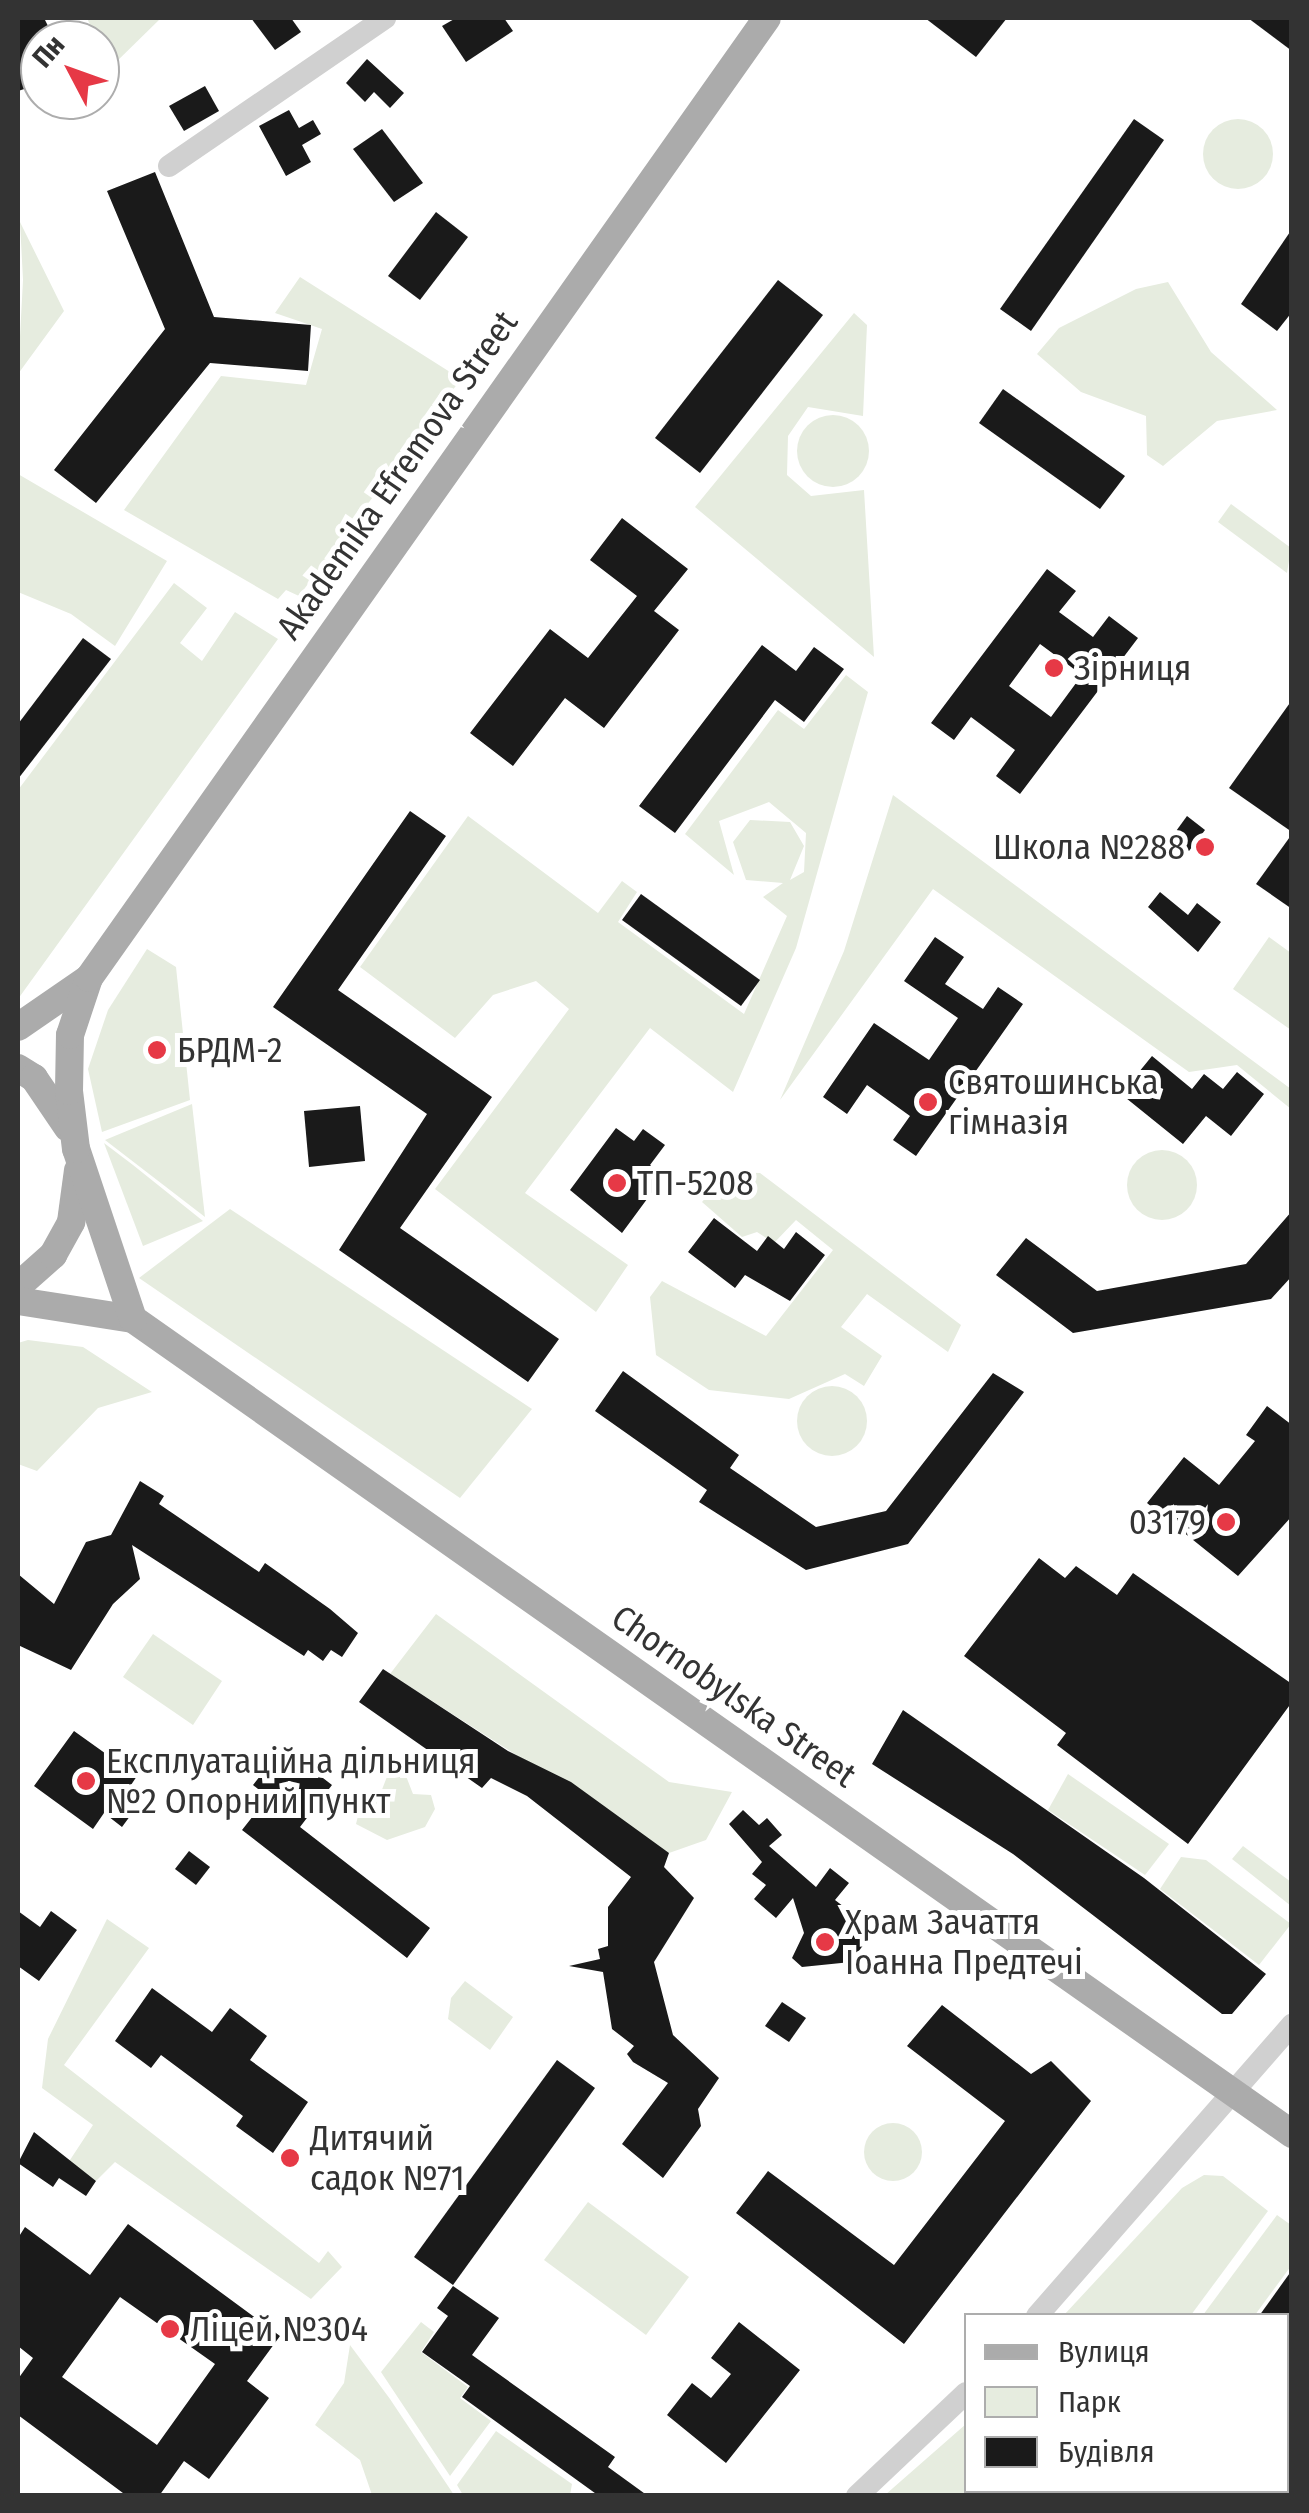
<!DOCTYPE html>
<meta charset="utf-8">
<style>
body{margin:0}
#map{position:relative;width:1309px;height:2513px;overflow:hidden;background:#fff;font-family:"Fira Sans Condensed",sans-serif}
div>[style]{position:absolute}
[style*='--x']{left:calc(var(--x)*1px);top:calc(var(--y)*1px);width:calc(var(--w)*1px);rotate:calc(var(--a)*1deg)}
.green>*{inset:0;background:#e6ecdf}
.round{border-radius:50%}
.building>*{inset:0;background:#1a1a1a}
.minor>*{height:22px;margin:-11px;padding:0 11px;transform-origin:11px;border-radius:11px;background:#d0d0d0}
.major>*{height:28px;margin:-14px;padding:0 14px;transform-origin:14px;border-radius:14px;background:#ababab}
.dots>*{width:28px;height:28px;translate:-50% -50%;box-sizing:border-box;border:5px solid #fff;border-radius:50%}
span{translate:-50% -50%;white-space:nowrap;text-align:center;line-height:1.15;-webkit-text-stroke:10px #fff;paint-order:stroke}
.street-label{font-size:35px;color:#333}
.poi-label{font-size:35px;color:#333}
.left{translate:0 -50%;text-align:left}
.right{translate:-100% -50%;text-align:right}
.frame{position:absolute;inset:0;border:20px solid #333;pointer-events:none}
.legend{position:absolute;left:964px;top:2313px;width:325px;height:180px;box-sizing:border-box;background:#fff;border:2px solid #adadad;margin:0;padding:12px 18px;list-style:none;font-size:30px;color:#333}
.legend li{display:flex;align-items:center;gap:20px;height:50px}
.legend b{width:50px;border:2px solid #adadad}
.north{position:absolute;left:20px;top:20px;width:100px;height:100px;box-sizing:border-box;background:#fff;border:2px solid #adadad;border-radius:50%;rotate:311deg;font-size:28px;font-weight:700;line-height:40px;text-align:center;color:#333}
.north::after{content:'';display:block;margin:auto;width:35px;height:45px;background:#e63946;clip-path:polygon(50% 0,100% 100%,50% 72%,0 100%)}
</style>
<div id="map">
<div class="green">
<i style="clip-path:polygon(87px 18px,161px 18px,109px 69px)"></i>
<i class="round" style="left:1203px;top:119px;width:70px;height:70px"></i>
<i style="clip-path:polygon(20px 222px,64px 311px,18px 374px,23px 280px)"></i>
<i style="clip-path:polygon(300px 277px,461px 379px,299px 596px,286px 590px,278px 599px,124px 510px,221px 376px,306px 385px,322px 329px,275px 313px)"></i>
<i style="clip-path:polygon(1168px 282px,1211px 352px,1277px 410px,1217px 421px,1163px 466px,1147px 455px,1146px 416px,1081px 392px,1037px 354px,1059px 328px,1136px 289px)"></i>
<i style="clip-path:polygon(854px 313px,867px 325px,863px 416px,808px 407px,788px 436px,787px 475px,811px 496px,864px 490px,874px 657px,695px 507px)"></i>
<i class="round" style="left:797px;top:415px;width:72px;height:72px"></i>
<i style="clip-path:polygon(18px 474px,167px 561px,115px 646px,71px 614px,18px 592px)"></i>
<i style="clip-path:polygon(1231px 504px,1291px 548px,1287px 573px,1218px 522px)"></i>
<i style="clip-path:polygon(174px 583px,207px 608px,180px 643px,202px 661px,235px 612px,278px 639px,18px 999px,18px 790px)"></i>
<i style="clip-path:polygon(846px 675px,868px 692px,796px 948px,733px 1092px,650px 1028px,525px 1193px,628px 1265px,596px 1312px,435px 1189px,569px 1009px,536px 981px,493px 995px,455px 1038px,360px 967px,468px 816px,598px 913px,622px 881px,637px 892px,618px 922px,744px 1014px,787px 916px,763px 897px,783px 883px,746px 880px,733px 842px,750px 820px,790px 822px,804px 846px,790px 880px,804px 872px,806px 833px,769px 802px,719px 821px,734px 875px,685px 834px,778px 710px,804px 729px)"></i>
<i style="clip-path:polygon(893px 795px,1291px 1089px,1291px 1109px,1237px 1065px,1189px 1072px,933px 889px,780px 1100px,844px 951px)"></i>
<i style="clip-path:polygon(1269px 937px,1291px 953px,1291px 1030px,1233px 989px)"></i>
<i style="clip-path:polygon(147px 949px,176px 967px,190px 1100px,102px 1132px,88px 1069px,108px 1010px)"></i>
<i style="clip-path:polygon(192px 1104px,205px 1217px,105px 1140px)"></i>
<i style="clip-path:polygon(104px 1143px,133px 1165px,203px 1221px,143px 1246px)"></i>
<i class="round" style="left:1127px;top:1150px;width:70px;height:70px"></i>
<i style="clip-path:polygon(728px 1172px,760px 1173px,961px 1325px,948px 1352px,867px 1294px,841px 1327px,882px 1356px,864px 1386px,845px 1374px,789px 1399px,709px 1390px,656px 1355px,650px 1297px,662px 1281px,766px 1336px,833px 1250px,796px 1220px,774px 1243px,757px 1232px,742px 1237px,702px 1202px)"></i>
<i style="clip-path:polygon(230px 1209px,532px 1409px,460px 1498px,139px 1278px)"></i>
<i style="clip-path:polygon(28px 1340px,83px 1347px,152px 1392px,98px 1408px,37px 1471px,18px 1464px,18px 1343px)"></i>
<i class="round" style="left:797px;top:1386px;width:70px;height:70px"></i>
<i style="clip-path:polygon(436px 1614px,669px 1782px,732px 1792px,706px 1840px,669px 1853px,390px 1674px)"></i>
<i style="clip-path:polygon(153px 1634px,222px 1681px,193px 1725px,123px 1677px)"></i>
<i style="clip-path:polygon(388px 1774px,406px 1776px,413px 1794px,431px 1795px,435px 1809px,425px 1827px,387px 1840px,356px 1824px,360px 1808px,378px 1800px)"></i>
<i style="clip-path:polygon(1068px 1774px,1169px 1844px,1145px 1875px,1048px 1810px)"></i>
<i style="clip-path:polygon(1243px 1846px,1291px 1882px,1291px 1906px,1232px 1859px)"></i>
<i style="clip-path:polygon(1181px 1857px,1206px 1860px,1291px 1924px,1259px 1965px,1160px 1889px)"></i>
<i style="clip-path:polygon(107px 1919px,149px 1948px,64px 2065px,319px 2263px,328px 2251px,342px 2267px,311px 2299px,115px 2162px,96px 2181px,68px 2163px,93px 2125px,42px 2088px,48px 2039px)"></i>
<i style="clip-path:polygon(465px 1981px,513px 2017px,490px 2050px,448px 2019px,451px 1998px)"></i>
<i class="round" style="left:864px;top:2123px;width:58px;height:58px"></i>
<i style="clip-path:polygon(1204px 2175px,1223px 2176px,1268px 2211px,1191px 2315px,1064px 2315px,1182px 2188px)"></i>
<i style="clip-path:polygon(588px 2202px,689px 2277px,646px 2335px,544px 2260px)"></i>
<i style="clip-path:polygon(1277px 2215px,1291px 2225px,1291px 2266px,1255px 2315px,1203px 2315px)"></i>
<i style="clip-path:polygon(421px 2322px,434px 2332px,421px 2352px,468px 2387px,460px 2398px,491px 2421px,450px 2476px,381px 2372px)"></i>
<i style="clip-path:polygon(350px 2345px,390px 2399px,454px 2495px,372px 2495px,360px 2460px,315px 2425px,344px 2383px)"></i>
<i style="clip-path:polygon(1291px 2353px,1291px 2485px,1284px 2495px,1192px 2495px,1286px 2490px)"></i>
<i style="clip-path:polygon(966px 2424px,966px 2490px,987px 2491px,983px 2495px,885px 2495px)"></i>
<i style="clip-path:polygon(496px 2431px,572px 2484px,570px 2495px,463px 2495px,457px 2485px)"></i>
</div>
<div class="building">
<i style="clip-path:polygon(18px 18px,44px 18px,55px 40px,40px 40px,40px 84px,18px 91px)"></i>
<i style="clip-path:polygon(251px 18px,291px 18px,301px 32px,275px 50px)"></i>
<i style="clip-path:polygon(456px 18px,504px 18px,513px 31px,466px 62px,442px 26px)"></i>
<i style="clip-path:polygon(925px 18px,1007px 18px,976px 57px)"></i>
<i style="clip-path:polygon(1248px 18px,1292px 18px,1292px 51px)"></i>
<i style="clip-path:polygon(367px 59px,404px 93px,390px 108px,374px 92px,365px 102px,346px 83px)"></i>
<i style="clip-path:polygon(205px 86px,219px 111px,184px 131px,169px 106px)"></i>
<i style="clip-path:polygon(289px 110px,299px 128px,313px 120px,321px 134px,302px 145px,311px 162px,286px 176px,259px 126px)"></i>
<i style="clip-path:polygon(1134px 119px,1164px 140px,1031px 331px,1000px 309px)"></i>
<i style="clip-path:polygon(382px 129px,423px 183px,394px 202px,353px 149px)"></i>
<i style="clip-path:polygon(155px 172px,214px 317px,311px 325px,308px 371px,210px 363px,96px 503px,54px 470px,165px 329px,107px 191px)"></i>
<i style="clip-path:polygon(436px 212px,468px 237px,420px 300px,388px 276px)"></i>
<i style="clip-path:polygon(1292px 229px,1292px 312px,1277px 331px,1241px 304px)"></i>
<i style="clip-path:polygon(778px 280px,823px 315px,700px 473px,655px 438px)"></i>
<i style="clip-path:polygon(1003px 389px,1125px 476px,1100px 509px,979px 423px)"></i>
<i style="clip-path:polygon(622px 518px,688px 569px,654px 611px,679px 630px,604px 728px,565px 698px,513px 766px,470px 733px,550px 629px,588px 658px,637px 596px,590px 560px)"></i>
<i style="clip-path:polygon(evenodd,1047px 569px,1076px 591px,1059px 612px,1093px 637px,1109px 616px,1138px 638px,1020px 794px,996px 776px,1015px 750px,971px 717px,954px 740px,931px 723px,1047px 569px,1040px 644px,1082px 675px,1051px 717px,1009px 686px,1040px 644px)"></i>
<i style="clip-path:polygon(83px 638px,111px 659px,18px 779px,18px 724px)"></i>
<i style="clip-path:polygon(762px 645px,796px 671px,814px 647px,844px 669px,804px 722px,775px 700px,675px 833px,639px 806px)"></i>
<i style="clip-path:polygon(1292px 700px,1292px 832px,1229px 788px)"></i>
<i style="clip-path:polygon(410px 811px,446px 836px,338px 990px,492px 1097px,400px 1228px,559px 1339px,528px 1382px,339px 1250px,427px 1114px,273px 1007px)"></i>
<i style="clip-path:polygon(1187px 816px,1205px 830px,1189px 851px,1171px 838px)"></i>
<i style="clip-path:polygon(1292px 834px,1292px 909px,1256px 884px)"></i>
<i style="clip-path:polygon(1160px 892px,1188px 915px,1197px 903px,1221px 922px,1198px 952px,1148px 907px)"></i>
<i style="clip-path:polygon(641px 894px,760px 980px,741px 1006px,622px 920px)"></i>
<i style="clip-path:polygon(935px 937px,964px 957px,945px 984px,983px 1009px,998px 987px,1023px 1004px,916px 1156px,893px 1140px,910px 1116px,867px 1085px,847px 1114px,823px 1097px,874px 1023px,929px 1060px,958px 1018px,904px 981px)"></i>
<i style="clip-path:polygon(1152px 1056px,1192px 1089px,1204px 1074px,1223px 1089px,1237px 1072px,1264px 1094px,1231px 1136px,1206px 1116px,1183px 1144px,1121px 1094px)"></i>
<i style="clip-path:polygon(360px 1106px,365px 1161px,309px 1167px,304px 1111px)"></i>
<i style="clip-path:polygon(616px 1128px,634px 1141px,643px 1129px,665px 1145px,650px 1165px,664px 1176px,622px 1233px,570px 1190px)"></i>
<i style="clip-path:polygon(1292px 1211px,1292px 1276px,1271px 1299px,1073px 1333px,996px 1275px,1026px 1238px,1097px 1291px,1246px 1264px)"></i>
<i style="clip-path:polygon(714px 1218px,757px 1251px,768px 1236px,784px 1249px,796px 1232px,825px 1255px,790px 1301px,745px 1275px,735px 1288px,688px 1252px)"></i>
<i style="clip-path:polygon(623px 1371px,739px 1455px,730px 1468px,816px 1527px,886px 1511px,993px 1373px,1024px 1392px,908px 1544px,806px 1570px,699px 1502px,707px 1490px,595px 1411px)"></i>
<i style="clip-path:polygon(1267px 1406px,1292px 1425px,1292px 1516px,1238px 1576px,1147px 1503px,1184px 1457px,1219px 1485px,1255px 1441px,1246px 1435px)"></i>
<i style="clip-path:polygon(140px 1481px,164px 1496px,159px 1504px,259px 1572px,265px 1563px,330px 1609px,358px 1633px,342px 1657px,331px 1650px,323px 1661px,308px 1650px,304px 1656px,132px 1545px,140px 1579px,113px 1604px,71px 1670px,18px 1645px,18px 1574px,54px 1604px,86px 1542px,111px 1535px)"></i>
<i style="clip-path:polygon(1039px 1558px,1065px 1578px,1076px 1566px,1117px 1595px,1133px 1573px,1292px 1684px,1292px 1702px,1188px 1844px,1057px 1745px,1066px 1733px,964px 1656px)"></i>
<i style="clip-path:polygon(383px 1669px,508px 1751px,571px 1782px,669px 1853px,664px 1867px,694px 1898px,654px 1962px,673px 2035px,719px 2078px,698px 2109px,701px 2126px,663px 2178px,622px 2144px,668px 2083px,633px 2062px,627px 2054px,634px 2046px,612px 2029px,603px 1972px,569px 1966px,600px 1959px,598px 1949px,608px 1946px,608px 1907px,631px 1877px,527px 1796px,491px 1778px,482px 1788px,359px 1702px)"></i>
<i style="clip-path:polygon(903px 1710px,1144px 1878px,1266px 1974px,1232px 2014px,1222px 2014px,1013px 1854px,872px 1764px)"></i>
<i style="clip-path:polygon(74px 1731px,137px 1776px,125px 1794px,139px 1804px,122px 1827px,104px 1813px,93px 1829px,34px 1786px)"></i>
<i style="clip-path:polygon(283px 1747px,332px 1785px,300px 1827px,430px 1928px,407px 1958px,242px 1830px,268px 1797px,253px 1785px)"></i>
<i style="clip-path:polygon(743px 1810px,759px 1825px,767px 1818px,782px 1835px,769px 1846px,816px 1887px,830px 1868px,849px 1883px,835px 1900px,874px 1930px,851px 1962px,802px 1967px,792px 1958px,804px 1933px,793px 1898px,776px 1918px,754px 1899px,766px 1885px,752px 1874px,762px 1862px,729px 1824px)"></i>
<i style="clip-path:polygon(189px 1851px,210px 1867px,196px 1885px,175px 1869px)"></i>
<i style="clip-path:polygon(18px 1911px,40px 1927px,51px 1911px,77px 1930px,39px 1981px,18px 1966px)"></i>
<i style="clip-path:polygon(152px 1988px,212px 2032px,230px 2008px,267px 2036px,250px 2060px,308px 2102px,273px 2153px,236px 2126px,243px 2116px,161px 2055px,151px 2068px,115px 2041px)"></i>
<i style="clip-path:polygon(782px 2002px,806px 2018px,789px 2042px,765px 2026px)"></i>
<i style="clip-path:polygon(942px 2005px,1031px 2074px,1051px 2061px,1091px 2101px,904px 2344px,736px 2213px,768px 2171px,894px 2265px,1005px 2121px,907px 2046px)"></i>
<i style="clip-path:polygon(557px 2060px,595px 2088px,453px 2285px,414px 2257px)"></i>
<i style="clip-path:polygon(34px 2132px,96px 2181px,86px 2196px,59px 2178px,53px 2187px,18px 2163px)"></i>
<i style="clip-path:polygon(evenodd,128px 2224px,280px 2336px,247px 2381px,269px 2398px,209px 2479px,184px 2461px,159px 2496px,127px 2496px,18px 2415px,18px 2379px,33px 2358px,18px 2346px,18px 2238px,25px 2227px,90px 2275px,128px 2224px,120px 2297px,215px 2364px,157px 2445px,62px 2377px,120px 2297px)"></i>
<i style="clip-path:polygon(1292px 2270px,1292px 2316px,1259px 2316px)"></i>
<i style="clip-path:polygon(453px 2286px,499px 2318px,472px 2355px,615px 2457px,608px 2467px,648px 2496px,599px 2496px,462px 2397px,470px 2386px,422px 2352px,448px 2316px,437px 2308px)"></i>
<i style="clip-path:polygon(739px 2322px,800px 2370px,726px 2463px,667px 2415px,692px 2383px,711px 2398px,731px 2374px,711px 2358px)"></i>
</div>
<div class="minor">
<i style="--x:169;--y:166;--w:262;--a:-34.4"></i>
<i style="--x:1037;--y:2316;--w:387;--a:-48.8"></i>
<i style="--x:857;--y:2496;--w:150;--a:-43.4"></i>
</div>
<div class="major">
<i style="--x:18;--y:1027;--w:86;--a:-34.6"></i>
<i style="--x:18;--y:1068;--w:19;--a:32"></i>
<i style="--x:34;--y:1078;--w:60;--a:55.8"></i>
<i style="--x:18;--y:1286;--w:47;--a:-41.5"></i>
<i style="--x:53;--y:1255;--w:38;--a:-61"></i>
<i style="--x:71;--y:1222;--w:52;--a:-82.3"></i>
<i style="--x:18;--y:1301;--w:116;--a:8.9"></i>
<i style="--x:133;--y:1319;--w:1417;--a:35.11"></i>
<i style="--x:133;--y:1319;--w:179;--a:-108.5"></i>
<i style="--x:76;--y:1149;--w:58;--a:-96.9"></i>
<i style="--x:69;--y:1091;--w:56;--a:-89"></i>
<i style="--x:70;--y:1035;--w:60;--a:-71.6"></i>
<i style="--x:89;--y:978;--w:1175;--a:-54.77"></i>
</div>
<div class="dots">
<i style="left:1054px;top:668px;background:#e63946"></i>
<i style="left:1205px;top:847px;background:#e63946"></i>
<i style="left:157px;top:1050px;background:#e63946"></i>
<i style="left:928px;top:1102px;background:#e63946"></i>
<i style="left:617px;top:1183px;background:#e63946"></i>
<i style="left:1226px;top:1522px;background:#e63946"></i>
<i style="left:86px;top:1781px;background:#e63946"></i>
<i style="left:825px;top:1942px;background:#e63946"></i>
<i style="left:290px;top:2158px;background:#e63946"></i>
<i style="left:170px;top:2329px;background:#e63946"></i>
</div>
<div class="street-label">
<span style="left:397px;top:475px;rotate:-55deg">Akademika Efremova Street</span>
<span style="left:734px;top:1696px;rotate:35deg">Chornobylska Street</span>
</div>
<div class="poi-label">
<span class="left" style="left:1074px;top:668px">Зірниця</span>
<span class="right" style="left:1185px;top:847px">Школа №288</span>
<span class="left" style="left:177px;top:1050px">БРДМ-2</span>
<span class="left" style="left:948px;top:1102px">Святошинська<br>гімназія</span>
<span class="left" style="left:637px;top:1183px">ТП-5208</span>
<span class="right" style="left:1206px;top:1522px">03179</span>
<span class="left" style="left:106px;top:1781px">Експлуатаційна дільниця<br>№2 Опорний пункт</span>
<span class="left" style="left:845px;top:1942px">Храм Зачаття<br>Іоанна Предтечі</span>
<span class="left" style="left:310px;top:2158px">Дитячий<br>садок №71</span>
<span class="left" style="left:190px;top:2329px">Ліцей №304</span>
</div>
<div class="frame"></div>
<ul class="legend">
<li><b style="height:12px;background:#ababab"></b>Вулиця</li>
<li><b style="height:28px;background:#e6ecdf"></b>Парк</li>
<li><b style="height:28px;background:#1a1a1a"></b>Будівля</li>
</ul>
<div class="north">Пн</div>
</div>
